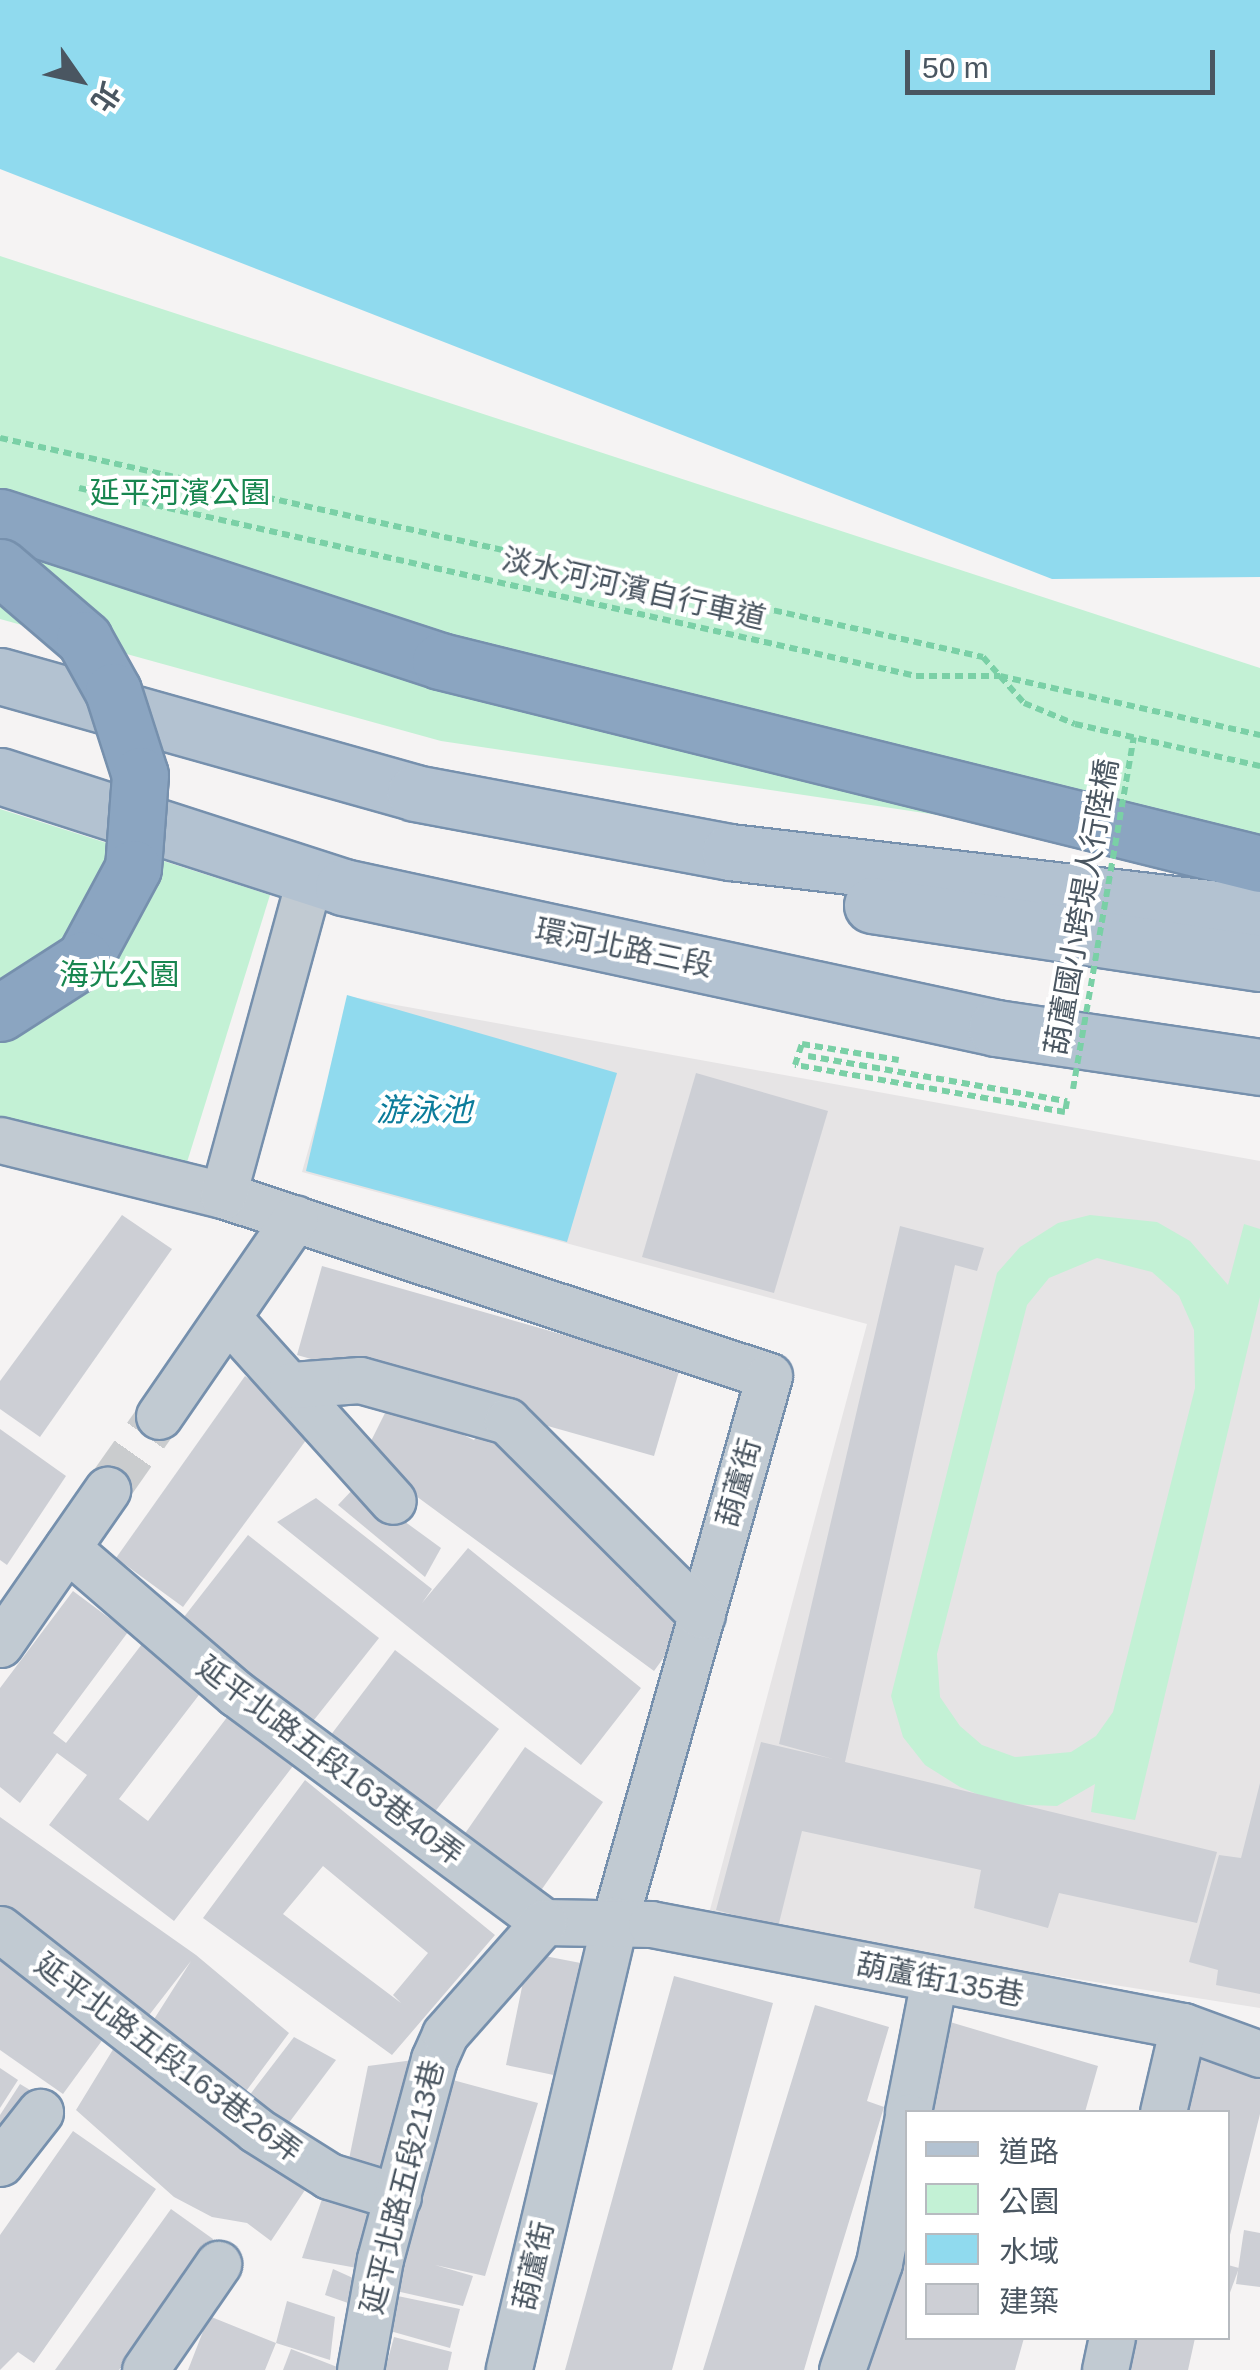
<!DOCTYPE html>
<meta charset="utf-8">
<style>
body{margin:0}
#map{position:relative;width:1260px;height:2370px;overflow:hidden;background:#f5f3f3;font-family:Helvetica,"Noto Sans TC",sans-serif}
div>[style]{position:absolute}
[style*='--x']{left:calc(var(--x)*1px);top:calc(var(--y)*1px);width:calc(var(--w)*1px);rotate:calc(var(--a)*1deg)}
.education>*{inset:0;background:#e6e4e5}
.green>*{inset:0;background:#c3f1d5}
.water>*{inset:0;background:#90daee}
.building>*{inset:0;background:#cdcfd5}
.minor-tunnel>*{height:45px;margin-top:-22.5px;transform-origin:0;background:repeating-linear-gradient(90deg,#caccce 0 45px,transparent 0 67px)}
.path>*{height:6px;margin-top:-3px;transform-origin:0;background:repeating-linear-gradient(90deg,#7ad0a6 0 8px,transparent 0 13px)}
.roads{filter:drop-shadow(2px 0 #7690ad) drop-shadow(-2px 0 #7690ad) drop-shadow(0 2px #7690ad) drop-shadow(0 -2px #7690ad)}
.minor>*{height:45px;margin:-22.5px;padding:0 22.5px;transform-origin:22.5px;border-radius:22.5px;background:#c1cad2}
.major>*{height:55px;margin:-27.5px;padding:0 27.5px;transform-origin:27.5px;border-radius:27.5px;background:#b3c2d1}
.highway>*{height:55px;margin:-27.5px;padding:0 27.5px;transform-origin:27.5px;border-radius:27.5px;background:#8ba5c1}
.path-bridge>*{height:6px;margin-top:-3px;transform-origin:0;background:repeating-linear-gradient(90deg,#7ad0a6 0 8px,transparent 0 13px)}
.bridges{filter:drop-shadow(2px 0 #7690ad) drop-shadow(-2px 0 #7690ad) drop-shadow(0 2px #7690ad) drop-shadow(0 -2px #7690ad)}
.highway-bridge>*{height:55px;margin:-27.5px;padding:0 27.5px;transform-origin:27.5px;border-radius:27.5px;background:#8ba5c1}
span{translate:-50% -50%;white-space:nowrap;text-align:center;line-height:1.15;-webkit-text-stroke:8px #fff;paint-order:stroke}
.park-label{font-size:30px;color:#17864f}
.street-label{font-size:30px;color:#4a5661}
.water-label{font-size:32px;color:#0c7c9b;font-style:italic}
.legend{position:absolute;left:905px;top:2110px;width:325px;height:230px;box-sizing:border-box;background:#fff;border:2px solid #b7bbc0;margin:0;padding:12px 18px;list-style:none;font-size:30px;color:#4a5661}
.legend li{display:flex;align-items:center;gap:20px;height:50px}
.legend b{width:50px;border:2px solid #b7bbc0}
.north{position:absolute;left:30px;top:30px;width:100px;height:100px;-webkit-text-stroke:8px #fff;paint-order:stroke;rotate:124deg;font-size:28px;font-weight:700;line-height:40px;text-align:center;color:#4a5661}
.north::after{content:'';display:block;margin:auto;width:35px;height:45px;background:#4a5661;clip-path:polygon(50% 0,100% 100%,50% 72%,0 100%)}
.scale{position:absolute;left:905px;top:50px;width:310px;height:45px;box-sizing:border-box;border:5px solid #4a5661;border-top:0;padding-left:12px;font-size:30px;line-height:35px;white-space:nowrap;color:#4a5661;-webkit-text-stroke:8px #fff;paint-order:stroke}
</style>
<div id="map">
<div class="education">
<i style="clip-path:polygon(352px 997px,1260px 1161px,1260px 2008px,707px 1921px,867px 1324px,302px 1172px)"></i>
</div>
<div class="green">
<i style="clip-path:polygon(0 256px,1260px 668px,1260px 863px,441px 741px,0 619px)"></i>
<i style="clip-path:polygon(0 809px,270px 895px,184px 1172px,0 1119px)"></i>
<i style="clip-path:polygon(evenodd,1090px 1215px,1157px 1222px,1190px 1241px,1228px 1285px,1244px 1224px,1260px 1229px,1260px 1297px,1135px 1820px,1091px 1812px,1095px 1784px,1057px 1806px,1001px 1804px,960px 1787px,925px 1765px,903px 1737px,891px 1696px,997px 1273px,1020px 1247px,1058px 1223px,1090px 1215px,1097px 1258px,1152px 1272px,1179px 1296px,1194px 1330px,1195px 1388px,1113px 1712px,1096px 1736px,1071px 1752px,1015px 1757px,982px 1745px,960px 1726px,940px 1697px,937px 1654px,1027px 1305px,1049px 1278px,1097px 1258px)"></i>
</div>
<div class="water">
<i style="clip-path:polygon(0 0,1260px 0,1260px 577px,1052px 579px,0 169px)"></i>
<i style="clip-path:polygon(347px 995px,617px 1073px,567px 1242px,306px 1171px)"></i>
</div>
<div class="building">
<i style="clip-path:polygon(696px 1073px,828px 1111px,774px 1293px,642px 1257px)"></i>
<i style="clip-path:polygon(122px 1215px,172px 1249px,40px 1437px,0 1409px,0 1381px)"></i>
<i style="clip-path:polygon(900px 1226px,984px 1248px,977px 1271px,955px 1265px,845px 1762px,1217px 1852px,1197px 1923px,1059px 1893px,1048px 1928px,974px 1908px,981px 1870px,802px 1831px,778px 1927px,716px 1910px,761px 1742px,833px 1759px,779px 1744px)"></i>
<i style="clip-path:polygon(322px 1266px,680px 1368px,654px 1456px,297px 1355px)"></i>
<i style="clip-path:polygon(245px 1376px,315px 1428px,183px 1607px,116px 1558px)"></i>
<i style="clip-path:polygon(391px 1401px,474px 1440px,487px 1424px,646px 1576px,637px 1587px,688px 1624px,654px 1671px,363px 1457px)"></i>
<i style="clip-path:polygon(0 1429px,66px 1476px,7px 1565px,0 1560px)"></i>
<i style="clip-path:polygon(356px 1486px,441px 1548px,425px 1577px,338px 1505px)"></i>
<i style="clip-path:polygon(316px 1498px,432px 1589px,422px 1603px,468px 1548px,641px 1688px,581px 1765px,277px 1522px)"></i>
<i style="clip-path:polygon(248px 1535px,379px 1638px,310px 1725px,180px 1622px)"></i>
<i style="clip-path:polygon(73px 1591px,128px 1632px,53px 1733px,66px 1743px,142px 1644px,202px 1691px,119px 1799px,148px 1821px,228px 1716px,293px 1766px,174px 1921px,49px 1825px,87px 1775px,57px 1753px,20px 1803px,0 1787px,0 1688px)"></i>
<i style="clip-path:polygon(395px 1650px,499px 1729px,427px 1822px,324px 1744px)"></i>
<i style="clip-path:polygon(525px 1747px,603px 1802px,535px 1899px,457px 1845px)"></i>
<i style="clip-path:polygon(evenodd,305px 1780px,495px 1935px,392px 2055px,203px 1918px,305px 1780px,323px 1866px,428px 1953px,393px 1995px,401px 2003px,283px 1914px,323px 1866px)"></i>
<i style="clip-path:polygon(1260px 1783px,1260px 1994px,1216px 1985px,1218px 1970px,1189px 1962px,1219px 1855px,1241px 1858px)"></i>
<i style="clip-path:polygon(0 1817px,196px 1955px,289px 2033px,238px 2102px,151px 2024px,191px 1961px,143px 2023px,0 1914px)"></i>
<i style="clip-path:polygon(0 1943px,109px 2031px,63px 2094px,0 2050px)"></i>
<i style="clip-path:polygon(529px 1953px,591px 1965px,568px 2078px,506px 2065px)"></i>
<i style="clip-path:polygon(674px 1976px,773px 2003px,743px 2112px,672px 2370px,565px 2370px)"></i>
<i style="clip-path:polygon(815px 2005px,889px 2027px,867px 2101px,884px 2107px,811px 2346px,804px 2370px,703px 2370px)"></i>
<i style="clip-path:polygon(950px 2022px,1098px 2066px,1085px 2112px,925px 2112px)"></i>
<i style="clip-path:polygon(294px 2037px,336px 2060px,282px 2132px,242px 2105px)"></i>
<i style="clip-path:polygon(120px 2038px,311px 2181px,271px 2241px,247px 2223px,212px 2217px,174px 2197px,76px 2110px)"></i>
<i style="clip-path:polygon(1198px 2054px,1260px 2068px,1260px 2114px,1229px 2239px,1228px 2112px,1183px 2112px)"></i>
<i style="clip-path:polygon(429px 2058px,395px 2183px,347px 2169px,368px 2066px)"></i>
<i style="clip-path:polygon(0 2068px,18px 2080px,0 2108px)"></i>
<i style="clip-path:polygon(438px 2076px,538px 2103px,485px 2276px,435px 2265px,473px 2276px,463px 2306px,387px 2289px)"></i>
<i style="clip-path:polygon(20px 2084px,40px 2096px,0 2147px,0 2115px)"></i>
<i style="clip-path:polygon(73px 2131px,156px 2189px,34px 2363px,18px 2352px,0 2370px,0 2235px)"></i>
<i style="clip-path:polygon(908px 2175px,908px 2338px,1024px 2338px,1015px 2370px,853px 2370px)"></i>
<i style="clip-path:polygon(323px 2196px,373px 2198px,357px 2268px,302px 2258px)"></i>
<i style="clip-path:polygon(171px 2209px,213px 2239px,119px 2370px,55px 2370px)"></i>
<i style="clip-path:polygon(1244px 2230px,1260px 2233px,1260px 2287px,1236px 2284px)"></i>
<i style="clip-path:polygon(1228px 2265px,1239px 2268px,1228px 2298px)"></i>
<i style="clip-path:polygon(333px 2269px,353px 2278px,348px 2303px,325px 2295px)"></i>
<i style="clip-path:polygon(388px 2294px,460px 2309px,450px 2348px,383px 2329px)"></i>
<i style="clip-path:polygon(287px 2301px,335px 2317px,330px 2360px,276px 2343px,265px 2370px,188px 2370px,209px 2316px,276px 2343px)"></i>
<i style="clip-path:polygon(394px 2337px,452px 2352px,448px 2370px,385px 2370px)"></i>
<i style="clip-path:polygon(1130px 2338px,1195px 2338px,1188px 2370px,1124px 2370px)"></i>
<i style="clip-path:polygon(291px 2349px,345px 2370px,283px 2370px)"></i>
</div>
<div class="minor-tunnel">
<i style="--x:107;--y:1490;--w:90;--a:-54.9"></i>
</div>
<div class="path">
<i style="--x:0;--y:438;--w:1007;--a:12.56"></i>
<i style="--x:983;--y:657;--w:62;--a:48.3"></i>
<i style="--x:1024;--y:703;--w:55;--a:22.4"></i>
<i style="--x:1075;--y:724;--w:190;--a:12.8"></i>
<i style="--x:79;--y:488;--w:858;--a:12.66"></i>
<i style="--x:916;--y:676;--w:84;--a:0"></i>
<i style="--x:1000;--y:676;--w:267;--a:12.8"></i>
<i style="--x:808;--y:1056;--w:263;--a:9.9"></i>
<i style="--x:1067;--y:1101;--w:11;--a:100"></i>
<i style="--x:1065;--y:1112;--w:274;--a:-170.1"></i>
<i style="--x:795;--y:1065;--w:22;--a:-72"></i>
<i style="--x:802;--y:1044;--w:98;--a:9.4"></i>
</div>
<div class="roads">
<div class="minor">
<i style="--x:0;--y:1140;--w:230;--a:13.9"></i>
<i style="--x:223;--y:1195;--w:575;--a:18.34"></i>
<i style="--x:769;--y:1376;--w:565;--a:105.81"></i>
<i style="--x:615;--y:1920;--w:462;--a:103.3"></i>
<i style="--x:223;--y:1195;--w:330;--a:-74.7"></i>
<i style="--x:228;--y:1318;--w:246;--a:48"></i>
<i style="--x:292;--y:1385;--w:68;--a:-4.2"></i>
<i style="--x:360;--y:1380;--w:153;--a:15.6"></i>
<i style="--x:507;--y:1421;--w:275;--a:44.9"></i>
<i style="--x:159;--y:1416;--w:240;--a:-55.5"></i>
<i style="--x:67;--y:1548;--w:224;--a:40.7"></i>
<i style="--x:237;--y:1694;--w:382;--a:36.6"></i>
<i style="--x:544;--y:1922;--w:107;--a:1.1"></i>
<i style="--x:651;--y:1924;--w:542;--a:10.85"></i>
<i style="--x:1183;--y:2026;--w:82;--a:20"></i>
<i style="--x:0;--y:1644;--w:188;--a:-55.2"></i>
<i style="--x:0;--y:1929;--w:325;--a:38.1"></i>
<i style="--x:256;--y:2130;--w:86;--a:32.2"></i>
<i style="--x:329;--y:2176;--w:72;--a:16.9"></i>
<i style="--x:908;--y:2112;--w:136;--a:-78.9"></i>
<i style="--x:1163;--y:2112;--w:88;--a:-76.9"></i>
<i style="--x:0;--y:2163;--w:65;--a:-51.9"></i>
<i style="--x:145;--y:2370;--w:129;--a:-55.4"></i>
<i style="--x:360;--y:2370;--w:113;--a:-79.8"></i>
<i style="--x:380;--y:2259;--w:207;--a:-74.9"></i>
<i style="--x:434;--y:2059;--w:27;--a:-66"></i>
<i style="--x:445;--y:2034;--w:149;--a:-48.5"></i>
<i style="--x:842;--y:2370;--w:113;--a:-70.9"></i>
<i style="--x:879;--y:2263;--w:149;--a:-78.8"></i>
<i style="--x:1105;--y:2370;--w:33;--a:-78"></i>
</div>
<div class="major">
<i style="--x:0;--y:676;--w:431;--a:15.7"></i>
<i style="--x:415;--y:793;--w:320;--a:10.6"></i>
<i style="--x:730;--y:852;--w:534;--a:6.67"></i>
<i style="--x:0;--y:776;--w:361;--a:17.9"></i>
<i style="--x:343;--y:887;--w:668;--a:12.18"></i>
<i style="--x:996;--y:1028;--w:267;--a:8.4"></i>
<i style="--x:872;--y:905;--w:392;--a:8.5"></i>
</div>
<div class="highway">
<i style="--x:0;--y:517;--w:463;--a:18.1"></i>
<i style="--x:440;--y:661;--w:845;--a:13.9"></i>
</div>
</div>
<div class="path-bridge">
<i style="--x:1073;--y:1089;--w:357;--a:-80.2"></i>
</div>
<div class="bridges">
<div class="highway-bridge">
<i style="--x:0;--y:567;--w:111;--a:40.6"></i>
<i style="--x:84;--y:639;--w:60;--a:60.9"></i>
<i style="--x:113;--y:691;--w:88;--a:72.2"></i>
<i style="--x:140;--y:775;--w:93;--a:94.3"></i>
<i style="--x:133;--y:868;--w:103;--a:118.3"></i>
<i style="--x:84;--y:959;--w:100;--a:147.3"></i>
</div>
</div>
<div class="park-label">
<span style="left:180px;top:493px">延平河濱公園</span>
<span style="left:119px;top:975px">海光公園</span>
</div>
<div class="street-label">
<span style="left:634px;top:589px;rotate:13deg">淡水河河濱自行車道</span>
<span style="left:1082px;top:907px;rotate:-80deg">葫蘆國小跨堤人行陸橋</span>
<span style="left:624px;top:948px;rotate:12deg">環河北路三段</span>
<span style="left:739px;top:1483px;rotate:-74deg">葫蘆街</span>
<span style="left:330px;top:1761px;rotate:37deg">延平北路五段163巷40弄</span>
<span style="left:940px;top:1980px;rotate:11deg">葫蘆街135巷</span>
<span style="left:168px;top:2058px;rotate:37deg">延平北路五段163巷26弄</span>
<span style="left:403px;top:2187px;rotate:-76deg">延平北路五段213巷</span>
<span style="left:534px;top:2266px;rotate:-77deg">葫蘆街</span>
</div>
<div class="water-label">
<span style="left:424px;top:1110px">游泳池</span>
</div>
<ul class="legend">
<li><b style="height:12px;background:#b3c2d1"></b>道路</li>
<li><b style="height:28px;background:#c3f1d5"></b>公園</li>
<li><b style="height:28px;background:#90daee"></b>水域</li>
<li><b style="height:28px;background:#cdcfd5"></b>建築</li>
</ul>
<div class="north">北</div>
<div class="scale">50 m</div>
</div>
